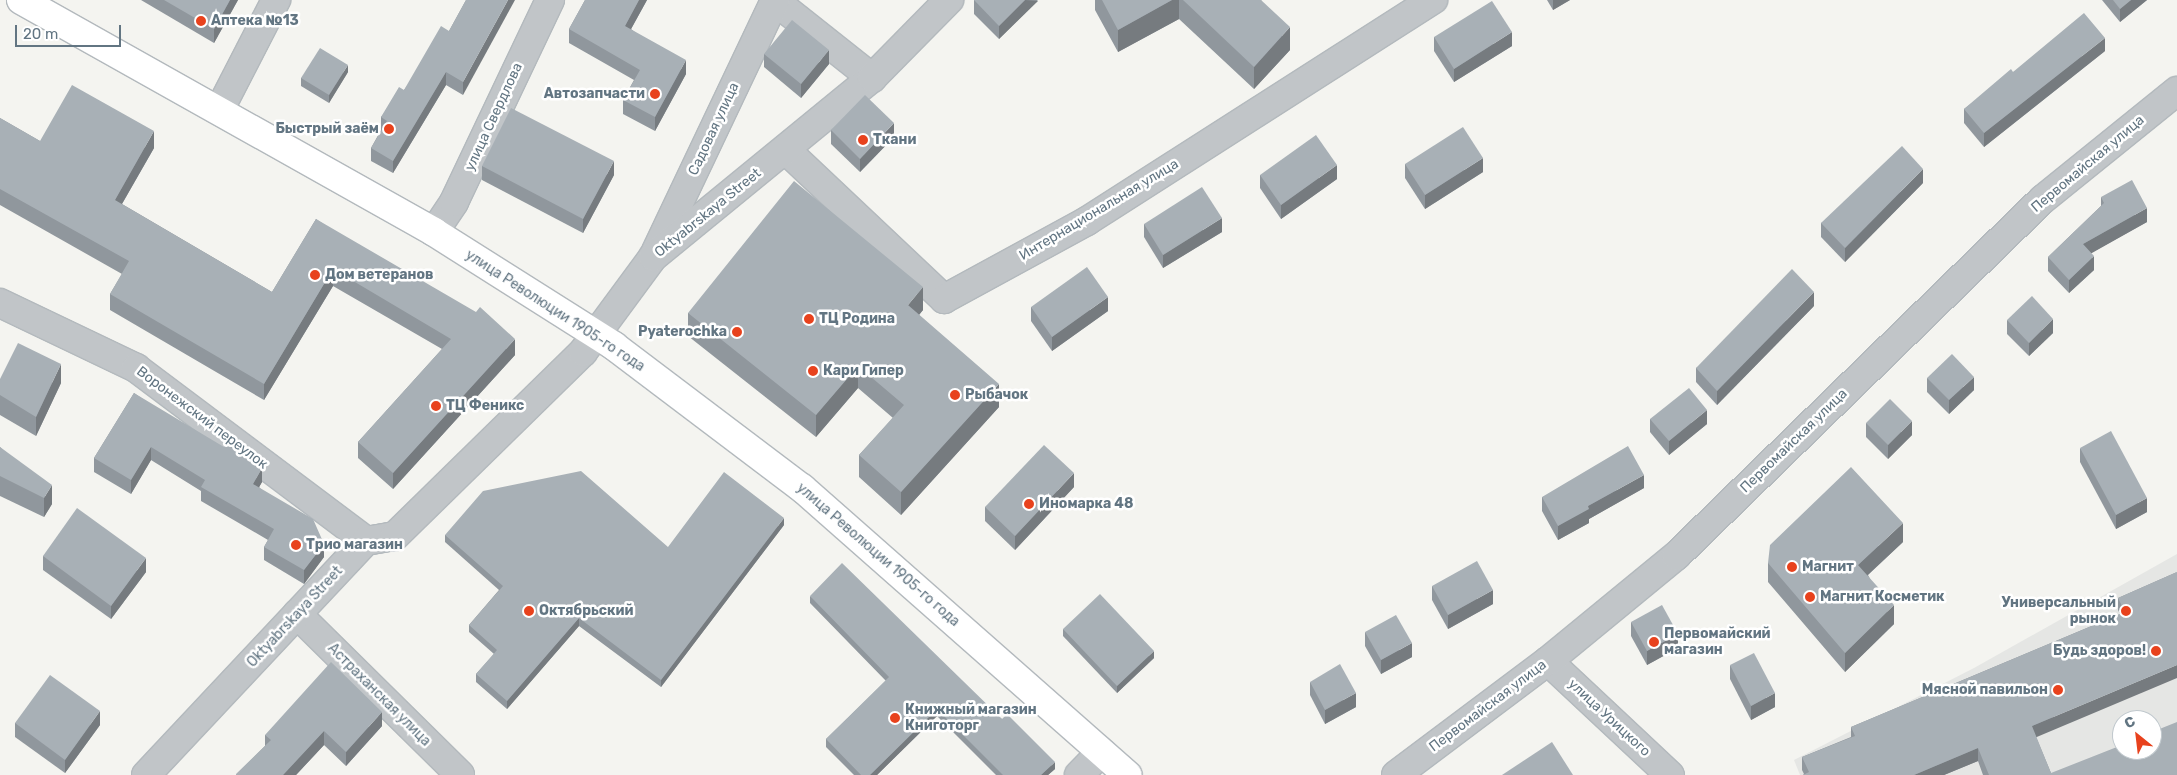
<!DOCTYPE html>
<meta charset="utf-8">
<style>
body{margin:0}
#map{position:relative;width:2177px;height:775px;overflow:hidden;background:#f4f4f0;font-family:Rubik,sans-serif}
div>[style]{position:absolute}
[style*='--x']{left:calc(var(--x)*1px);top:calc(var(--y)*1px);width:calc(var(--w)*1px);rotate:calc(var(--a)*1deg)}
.built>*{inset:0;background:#e5e6e4}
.roads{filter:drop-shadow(1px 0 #b3b9bd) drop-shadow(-1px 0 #b3b9bd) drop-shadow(0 1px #b3b9bd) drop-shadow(0 -1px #b3b9bd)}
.street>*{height:28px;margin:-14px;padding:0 14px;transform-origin:14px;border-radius:14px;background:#c1c5c8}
.secondary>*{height:28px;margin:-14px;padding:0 14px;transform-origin:14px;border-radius:14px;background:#fff}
.wall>*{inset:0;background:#90979d}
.shaded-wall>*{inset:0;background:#767b7f}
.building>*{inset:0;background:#a8b0b6}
.dots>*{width:14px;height:14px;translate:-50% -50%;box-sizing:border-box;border:2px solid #fff;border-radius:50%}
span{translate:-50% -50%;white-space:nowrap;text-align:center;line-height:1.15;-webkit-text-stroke:5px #fff;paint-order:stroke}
.poi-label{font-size:14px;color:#627582;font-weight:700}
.left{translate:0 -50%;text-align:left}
.right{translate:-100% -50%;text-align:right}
.street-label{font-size:14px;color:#627582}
.north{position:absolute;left:2112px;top:710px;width:50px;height:50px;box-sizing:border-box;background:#fff;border:1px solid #c0c8cd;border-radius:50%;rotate:331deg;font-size:14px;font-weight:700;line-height:20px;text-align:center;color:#627582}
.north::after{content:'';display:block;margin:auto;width:18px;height:22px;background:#e8421d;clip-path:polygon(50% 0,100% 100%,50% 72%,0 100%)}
.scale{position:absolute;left:15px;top:25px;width:106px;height:22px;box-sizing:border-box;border:2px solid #627582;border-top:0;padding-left:6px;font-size:15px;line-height:18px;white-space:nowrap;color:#627582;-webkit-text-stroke:4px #fff;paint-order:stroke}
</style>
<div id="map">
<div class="built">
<i style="clip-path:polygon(evenodd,2177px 554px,2177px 775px,1800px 775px,1794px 760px,1974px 668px,2177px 554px,2122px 720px,2152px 720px,2152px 750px,2122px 750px,2122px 720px)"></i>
</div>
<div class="roads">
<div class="street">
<i style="--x:775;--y:1;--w:124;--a:38.4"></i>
<i style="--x:220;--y:109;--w:123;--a:-62.8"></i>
<i style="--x:787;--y:151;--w:216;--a:43.3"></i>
<i style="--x:944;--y:299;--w:163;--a:-28.6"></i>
<i style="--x:1087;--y:221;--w:411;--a:-32.6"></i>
<i style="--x:434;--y:232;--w:36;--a:-56"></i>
<i style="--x:454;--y:202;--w:224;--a:-64.6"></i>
<i style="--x:656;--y:251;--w:278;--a:-64.6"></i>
<i style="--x:0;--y:303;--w:151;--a:25.5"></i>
<i style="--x:136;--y:368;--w:288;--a:36.9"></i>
<i style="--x:297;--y:614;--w:229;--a:44.6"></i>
<i style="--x:1548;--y:661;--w:167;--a:43.1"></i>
<i style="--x:146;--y:775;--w:321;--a:-46.8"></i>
<i style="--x:366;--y:541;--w:29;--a:-10"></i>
<i style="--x:395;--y:536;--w:263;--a:-44.4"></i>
<i style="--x:583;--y:352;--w:118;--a:-53.6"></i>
<i style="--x:653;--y:257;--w:283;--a:-39.3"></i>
<i style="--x:872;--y:78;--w:110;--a:-45.4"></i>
<i style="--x:1079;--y:775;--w:32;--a:-46"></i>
<i style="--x:1396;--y:775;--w:190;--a:-36.9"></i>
<i style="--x:1548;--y:661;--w:166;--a:-39.4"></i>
<i style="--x:1676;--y:556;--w:512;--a:-44.21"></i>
<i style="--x:2043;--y:199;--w:172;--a:-38.9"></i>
</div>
<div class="secondary">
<i style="--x:21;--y:0;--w:474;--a:29.3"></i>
<i style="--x:434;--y:232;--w:213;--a:32.3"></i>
<i style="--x:614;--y:346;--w:236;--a:37.1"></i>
<i style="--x:802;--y:488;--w:434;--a:41.4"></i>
</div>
</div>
<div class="wall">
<i style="clip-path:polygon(141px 0,238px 0,214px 43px)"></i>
<i style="clip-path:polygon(466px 0,463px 95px,446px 85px,393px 173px,371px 161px,371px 148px,381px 130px,381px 117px,404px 90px,449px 31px)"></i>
<i style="clip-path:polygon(585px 0,647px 0,631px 29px,686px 74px,655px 131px,623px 114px,623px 100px,634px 80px,569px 43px,569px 29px)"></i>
<i style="clip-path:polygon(974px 0,1038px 0,999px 39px,974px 14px)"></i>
<i style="clip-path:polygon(1095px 0,1261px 0,1290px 50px,1254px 89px,1179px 19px,1118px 52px,1095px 10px)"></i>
<i style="clip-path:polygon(1547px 0,1570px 0,1553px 10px)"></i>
<i style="clip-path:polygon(2102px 0,2147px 0,2120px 22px)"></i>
<i style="clip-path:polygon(1434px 37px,1512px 46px,1454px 82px,1434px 51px)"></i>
<i style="clip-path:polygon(2105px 51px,1984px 147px,1964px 123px,1964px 109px,2013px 72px)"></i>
<i style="clip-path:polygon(764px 54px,829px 64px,801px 98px,764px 67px)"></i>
<i style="clip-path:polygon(348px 72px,329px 103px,301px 86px,301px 78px)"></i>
<i style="clip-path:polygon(0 118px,40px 141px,154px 148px,122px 204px,272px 292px,316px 219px,515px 355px,393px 489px,358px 458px,358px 442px,442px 349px,333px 286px,264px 400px,110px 310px,110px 294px,122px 274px,0 205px)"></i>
<i style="clip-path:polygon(831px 130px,894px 137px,860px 172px,831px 144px)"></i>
<i style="clip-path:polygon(1405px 164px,1483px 172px,1425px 209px,1405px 178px)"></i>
<i style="clip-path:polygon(482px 166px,614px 175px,583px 233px,482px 180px)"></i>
<i style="clip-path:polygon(1260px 175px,1337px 179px,1281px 219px,1260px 188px)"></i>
<i style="clip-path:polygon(1923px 183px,1845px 262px,1821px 237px,1821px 223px)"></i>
<i style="clip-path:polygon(2101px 197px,2147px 222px,2091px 253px,2094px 270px,2069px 293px,2048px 271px,2048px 257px,2101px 206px)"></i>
<i style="clip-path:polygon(1144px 224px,1222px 232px,1163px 268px,1144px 237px)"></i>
<i style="clip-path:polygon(1814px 306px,1717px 405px,1696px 382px,1696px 368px)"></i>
<i style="clip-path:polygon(1031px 307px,1108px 311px,1052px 351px,1031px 321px)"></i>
<i style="clip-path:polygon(923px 310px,919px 315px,999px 407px,901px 515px,859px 477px,859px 455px,893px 418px,858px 388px,816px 437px,688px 336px,688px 313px)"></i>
<i style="clip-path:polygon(2007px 320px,2053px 333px,2029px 356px,2007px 334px)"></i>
<i style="clip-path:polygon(1927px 378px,1974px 390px,1949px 414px,1927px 392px)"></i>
<i style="clip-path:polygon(0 379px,61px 383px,36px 436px,0 415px)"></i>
<i style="clip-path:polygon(134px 393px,262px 482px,259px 487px,324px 557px,304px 584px,264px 560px,264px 547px,268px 540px,201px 501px,201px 491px,151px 460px,131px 494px,94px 472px,94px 458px)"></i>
<i style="clip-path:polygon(1650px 419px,1707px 424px,1669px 455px,1650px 432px)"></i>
<i style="clip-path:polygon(1866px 423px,1912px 435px,1888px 459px,1866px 437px)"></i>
<i style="clip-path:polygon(0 447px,52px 504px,44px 517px,0 496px)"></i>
<i style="clip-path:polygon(2080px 448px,2147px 512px,2116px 529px,2080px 462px)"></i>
<i style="clip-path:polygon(1074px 487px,1015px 550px,985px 521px,985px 507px)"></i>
<i style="clip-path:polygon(1644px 488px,1589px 519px,1589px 523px,1558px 540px,1542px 511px,1542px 497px)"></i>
<i style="clip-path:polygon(784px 525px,661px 687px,579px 626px,507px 709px,476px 682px,476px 674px,494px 654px,469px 632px,469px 625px,499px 590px,445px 542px,445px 535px,668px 547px)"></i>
<i style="clip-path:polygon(1903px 542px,1868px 575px,1894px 624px,1845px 672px,1768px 582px,1768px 563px)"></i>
<i style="clip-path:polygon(43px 556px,146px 572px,111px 619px,43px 570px)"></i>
<i style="clip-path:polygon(2177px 572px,2036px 737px,2051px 773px,2177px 775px,1983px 775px,1978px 761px,1944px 775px,1803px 775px,1804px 774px,1802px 770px,1802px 757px,1851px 737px,1851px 727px,2120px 614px,2118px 610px,2118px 598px)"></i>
<i style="clip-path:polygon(1432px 586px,1493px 604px,1448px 629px,1432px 600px)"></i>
<i style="clip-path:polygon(810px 596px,1002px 719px,1055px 769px,1048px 775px,996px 775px,937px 716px,877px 775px,854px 775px,826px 747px,826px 739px,886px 681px,810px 603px)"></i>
<i style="clip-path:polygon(1631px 622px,1678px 648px,1647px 665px,1631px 636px)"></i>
<i style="clip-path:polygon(1063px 629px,1154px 658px,1117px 693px,1063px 636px)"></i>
<i style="clip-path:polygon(1365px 632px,1412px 657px,1381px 674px,1365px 646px)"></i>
<i style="clip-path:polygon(1730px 665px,1775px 707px,1751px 720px,1730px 679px)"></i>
<i style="clip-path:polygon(1310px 682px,1356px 707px,1325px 724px,1310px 695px)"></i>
<i style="clip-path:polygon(15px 723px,100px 725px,65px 773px,15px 737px)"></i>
<i style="clip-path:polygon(382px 726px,346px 766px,324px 745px,296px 775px,236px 775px,265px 746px,265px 735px)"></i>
</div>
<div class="shaded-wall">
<i style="clip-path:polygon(230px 0,238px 0,214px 43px,214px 29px)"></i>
<i style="clip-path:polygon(508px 0,515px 0,463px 95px,463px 82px)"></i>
<i style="clip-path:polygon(639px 0,647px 0,625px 40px,625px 26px)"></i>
<i style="clip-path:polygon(1025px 0,1038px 1px,999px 39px,999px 26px)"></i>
<i style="clip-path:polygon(1172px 0,1179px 0,1179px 19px,1118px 52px,1118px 30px)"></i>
<i style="clip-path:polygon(1553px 0,1570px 0,1553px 10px)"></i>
<i style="clip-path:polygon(2131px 0,2147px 0,2120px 22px,2120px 9px)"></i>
<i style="clip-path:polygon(1290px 27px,1290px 50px,1254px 89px,1254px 67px)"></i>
<i style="clip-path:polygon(1512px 32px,1512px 46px,1454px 82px,1454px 69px)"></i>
<i style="clip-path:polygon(2105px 38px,2105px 51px,1984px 147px,1984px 133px)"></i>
<i style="clip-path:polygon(829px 50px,829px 64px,801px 98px,801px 84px)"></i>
<i style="clip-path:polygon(686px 60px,686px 74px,655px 131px,655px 117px)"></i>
<i style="clip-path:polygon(348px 65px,348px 72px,329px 103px,329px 95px)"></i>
<i style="clip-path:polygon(446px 72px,446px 85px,393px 173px,393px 161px)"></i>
<i style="clip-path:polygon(894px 123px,894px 137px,860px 172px,860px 159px)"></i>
<i style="clip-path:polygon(154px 131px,154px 148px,115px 216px,115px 200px)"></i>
<i style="clip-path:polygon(1483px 158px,1483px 172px,1425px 209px,1425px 195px)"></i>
<i style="clip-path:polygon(614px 161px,614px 175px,583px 233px,583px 219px)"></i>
<i style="clip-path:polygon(1337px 165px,1337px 179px,1281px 219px,1281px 205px)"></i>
<i style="clip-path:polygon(1923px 169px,1923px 183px,1845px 262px,1845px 248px)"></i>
<i style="clip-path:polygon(2147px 208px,2147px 222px,2083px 258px,2083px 244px)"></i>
<i style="clip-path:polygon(1222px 218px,1222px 232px,1163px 268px,1163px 255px)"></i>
<i style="clip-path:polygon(2094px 256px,2094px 270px,2069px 293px,2069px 280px)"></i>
<i style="clip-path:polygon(333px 269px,333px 286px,264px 400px,264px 384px)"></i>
<i style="clip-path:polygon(923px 287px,923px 310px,908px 328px,908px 305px)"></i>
<i style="clip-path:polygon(1814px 292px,1814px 306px,1717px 405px,1717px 391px)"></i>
<i style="clip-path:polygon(1108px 297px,1108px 311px,1052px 351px,1052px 337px)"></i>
<i style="clip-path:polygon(2053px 319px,2053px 333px,2029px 356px,2029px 343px)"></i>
<i style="clip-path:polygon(515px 339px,515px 355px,393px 489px,393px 473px)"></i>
<i style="clip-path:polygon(61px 364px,61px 383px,36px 436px,36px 417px)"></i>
<i style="clip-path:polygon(858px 366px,858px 388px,816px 437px,816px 415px)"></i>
<i style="clip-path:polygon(1974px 377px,1974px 390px,1949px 414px,1949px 400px)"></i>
<i style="clip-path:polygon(999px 384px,999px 407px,901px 515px,901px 492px)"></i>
<i style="clip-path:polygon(1707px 410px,1707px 424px,1669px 455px,1669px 441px)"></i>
<i style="clip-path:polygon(1912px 421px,1912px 435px,1888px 459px,1888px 445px)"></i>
<i style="clip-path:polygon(151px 447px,151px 460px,131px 494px,131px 480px)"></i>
<i style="clip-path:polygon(262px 468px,262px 482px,253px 498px,253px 484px)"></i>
<i style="clip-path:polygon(1074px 473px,1074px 487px,1015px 550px,1015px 536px)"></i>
<i style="clip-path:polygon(1644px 475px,1644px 488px,1589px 519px,1589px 523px,1558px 540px,1558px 526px,1588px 506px)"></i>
<i style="clip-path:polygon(52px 485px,52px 504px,44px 517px,44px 498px)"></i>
<i style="clip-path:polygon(2147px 498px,2147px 512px,2116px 529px,2116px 515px)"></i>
<i style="clip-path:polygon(784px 518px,784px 525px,661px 687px,661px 680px)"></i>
<i style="clip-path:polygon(1903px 523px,1903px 542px,1858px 584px,1858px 565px)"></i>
<i style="clip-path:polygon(324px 544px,324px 557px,304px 584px,304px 570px)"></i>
<i style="clip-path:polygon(146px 558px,146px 572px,111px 619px,111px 606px)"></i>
<i style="clip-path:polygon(1493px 590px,1493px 604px,1448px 629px,1448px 615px)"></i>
<i style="clip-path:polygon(1894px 605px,1894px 624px,1845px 672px,1845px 653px)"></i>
<i style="clip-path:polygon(579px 618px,579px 626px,507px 709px,507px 701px)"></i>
<i style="clip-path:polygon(1678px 634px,1678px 648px,1647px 665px,1647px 651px)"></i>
<i style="clip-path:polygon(1412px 643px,1412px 657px,1381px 674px,1381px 660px)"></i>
<i style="clip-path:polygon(1154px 651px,1154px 658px,1117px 693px,1117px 686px)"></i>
<i style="clip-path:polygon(2177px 665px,2177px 678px,2032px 739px,2032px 726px)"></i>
<i style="clip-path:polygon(1356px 693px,1356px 707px,1325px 724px,1325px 710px)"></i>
<i style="clip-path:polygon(1775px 693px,1775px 707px,1751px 720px,1751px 706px)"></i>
<i style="clip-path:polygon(937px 709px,937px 716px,877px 775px,870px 775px)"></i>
<i style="clip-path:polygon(100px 711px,100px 725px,65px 773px,65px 760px)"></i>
<i style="clip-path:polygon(382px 712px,382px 726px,346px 766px,346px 752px)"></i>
<i style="clip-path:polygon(324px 731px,324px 745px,296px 775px,283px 775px)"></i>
<i style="clip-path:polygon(1978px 748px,1978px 761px,1944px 775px,1914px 775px)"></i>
<i style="clip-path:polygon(1055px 762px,1055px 769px,1048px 775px,1041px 775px)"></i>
</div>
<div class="building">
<i style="clip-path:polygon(164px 0,230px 0,214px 29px)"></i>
<i style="clip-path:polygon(466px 0,508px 0,463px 82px,446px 72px,393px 161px,371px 148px,387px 121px,381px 117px,399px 87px,404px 90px,441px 26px,449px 31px)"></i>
<i style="clip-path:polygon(585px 0,639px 0,625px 26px,686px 60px,655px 117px,623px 100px,640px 70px,569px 29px)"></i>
<i style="clip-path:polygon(974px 0,1025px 0,999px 26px)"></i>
<i style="clip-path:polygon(1102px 0,1172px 0,1118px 30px)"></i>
<i style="clip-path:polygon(1183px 0,1261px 0,1290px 27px,1254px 67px)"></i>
<i style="clip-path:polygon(2113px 0,2131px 0,2120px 9px)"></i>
<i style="clip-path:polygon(1492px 1px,1512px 32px,1454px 69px,1434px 37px)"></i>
<i style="clip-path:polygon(2084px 13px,2105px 38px,1984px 133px,1964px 109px,2011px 69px,2013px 72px)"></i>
<i style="clip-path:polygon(792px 20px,829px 50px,801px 84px,764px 54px)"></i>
<i style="clip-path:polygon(320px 48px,348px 65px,329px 95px,301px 78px)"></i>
<i style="clip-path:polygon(72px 85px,154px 131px,115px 200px,272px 292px,316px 219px,476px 312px,480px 307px,515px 339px,393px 473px,358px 442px,451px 339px,333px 269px,264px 384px,110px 294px,129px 261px,0 189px,0 118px,40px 141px)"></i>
<i style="clip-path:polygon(865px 95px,894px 123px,860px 159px,831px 130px)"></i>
<i style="clip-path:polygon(511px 108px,614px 161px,583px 219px,482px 166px)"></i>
<i style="clip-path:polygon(1463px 127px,1483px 158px,1425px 195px,1405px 164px)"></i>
<i style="clip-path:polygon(1316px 135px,1337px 165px,1281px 205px,1260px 175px)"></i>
<i style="clip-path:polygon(1902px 146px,1923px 169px,1845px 248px,1821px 223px)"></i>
<i style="clip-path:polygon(2132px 180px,2147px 208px,2083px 244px,2094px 256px,2069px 280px,2048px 257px,2104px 203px,2101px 197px)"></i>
<i style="clip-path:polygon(794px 181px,923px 287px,908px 305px,999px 384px,901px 492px,859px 455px,904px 405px,858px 366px,816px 415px,688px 313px)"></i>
<i style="clip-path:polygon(1202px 187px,1222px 218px,1163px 255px,1144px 224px)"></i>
<i style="clip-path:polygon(1087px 267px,1108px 297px,1052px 337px,1031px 307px)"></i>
<i style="clip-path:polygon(1792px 269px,1814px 292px,1717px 391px,1696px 368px)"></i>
<i style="clip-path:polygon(2032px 296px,2053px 319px,2029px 343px,2007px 320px)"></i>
<i style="clip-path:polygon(18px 343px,61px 364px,36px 417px,0 395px,0 379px)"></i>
<i style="clip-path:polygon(1952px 354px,1974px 377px,1949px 400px,1927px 378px)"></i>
<i style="clip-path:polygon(1689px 388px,1707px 410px,1669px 441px,1650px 419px)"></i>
<i style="clip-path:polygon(134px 393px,224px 447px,227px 442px,262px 468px,253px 484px,313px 519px,324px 544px,304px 570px,264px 547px,274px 529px,201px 487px,205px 480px,151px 447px,131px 480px,94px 458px)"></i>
<i style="clip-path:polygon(1890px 399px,1912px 421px,1888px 445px,1866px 423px)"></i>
<i style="clip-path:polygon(2111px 431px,2147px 498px,2116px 515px,2080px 448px)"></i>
<i style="clip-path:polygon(1044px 445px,1074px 473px,1015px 536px,985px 507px)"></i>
<i style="clip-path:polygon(1628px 446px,1644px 475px,1588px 506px,1589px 509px,1558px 526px,1542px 497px)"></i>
<i style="clip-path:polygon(0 447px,52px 485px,44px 498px,0 476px)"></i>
<i style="clip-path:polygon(1851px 467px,1903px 523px,1858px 565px,1894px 605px,1845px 653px,1768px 563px,1770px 545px)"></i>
<i style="clip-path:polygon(581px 471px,668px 547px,724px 472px,784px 518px,661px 680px,579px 618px,507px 701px,476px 674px,497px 650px,469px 625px,503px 586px,445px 535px,483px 491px)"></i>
<i style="clip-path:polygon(77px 508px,146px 558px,111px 606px,43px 556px)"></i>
<i style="clip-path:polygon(1477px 561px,1493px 590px,1448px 615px,1432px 586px)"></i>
<i style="clip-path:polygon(842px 563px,1002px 719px,1007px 714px,1055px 762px,1041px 775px,1003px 775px,937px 709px,870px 775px,861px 775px,826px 739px,889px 677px,810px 596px)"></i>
<i style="clip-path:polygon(2177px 572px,2177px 665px,2032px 726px,2051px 773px,2122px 745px,2122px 750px,2152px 750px,2152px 732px,2177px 722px,2177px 775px,1989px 775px,1978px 748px,1914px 775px,1803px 775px,1809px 772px,1802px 757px,1855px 736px,1851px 727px,2125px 612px,2118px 598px)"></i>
<i style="clip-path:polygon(1100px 594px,1154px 651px,1117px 686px,1063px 629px)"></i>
<i style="clip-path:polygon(1662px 605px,1678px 634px,1647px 651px,1631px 622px)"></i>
<i style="clip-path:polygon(1396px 615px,1412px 643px,1381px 660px,1365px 632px)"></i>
<i style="clip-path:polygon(1754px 653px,1775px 693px,1751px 706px,1730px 665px)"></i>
<i style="clip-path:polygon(331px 662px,382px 712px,346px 752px,324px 731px,283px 775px,236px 775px,236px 774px,271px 740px,265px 735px)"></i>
<i style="clip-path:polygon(1340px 664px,1356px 693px,1325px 710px,1310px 682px)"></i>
<i style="clip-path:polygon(50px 675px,100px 711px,65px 760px,15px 723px)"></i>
<i style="clip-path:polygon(1552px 742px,1573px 775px,1502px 775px)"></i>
</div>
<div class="dots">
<i style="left:201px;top:21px;background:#e8421d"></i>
<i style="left:655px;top:94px;background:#e8421d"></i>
<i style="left:389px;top:129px;background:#e8421d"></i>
<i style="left:863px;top:140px;background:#e8421d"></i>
<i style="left:315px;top:275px;background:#e8421d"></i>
<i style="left:809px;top:319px;background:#e8421d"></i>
<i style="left:737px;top:332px;background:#e8421d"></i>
<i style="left:813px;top:371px;background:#e8421d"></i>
<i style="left:955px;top:395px;background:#e8421d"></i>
<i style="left:436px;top:406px;background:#e8421d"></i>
<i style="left:1029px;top:504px;background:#e8421d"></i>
<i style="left:296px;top:545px;background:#e8421d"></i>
<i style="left:1792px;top:567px;background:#e8421d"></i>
<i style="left:1810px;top:597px;background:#e8421d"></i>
<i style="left:529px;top:611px;background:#e8421d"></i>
<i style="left:2126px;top:611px;background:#e8421d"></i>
<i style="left:1654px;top:642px;background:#e8421d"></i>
<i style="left:2156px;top:651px;background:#e8421d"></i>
<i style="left:2058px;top:690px;background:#e8421d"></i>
<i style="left:895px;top:718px;background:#e8421d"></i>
</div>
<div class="poi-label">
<span class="left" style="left:211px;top:21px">Аптека №13</span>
<span class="right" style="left:645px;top:94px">Автозапчасти</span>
<span class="right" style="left:379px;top:129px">Быстрый заём</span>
<span class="left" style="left:873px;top:140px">Ткани</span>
<span class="left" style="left:325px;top:275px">Дом ветеранов</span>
<span class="left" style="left:819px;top:319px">ТЦ Родина</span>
<span class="right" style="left:727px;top:332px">Pyaterochka</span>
<span class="left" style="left:823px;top:371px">Кари Гипер</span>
<span class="left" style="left:965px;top:395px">Рыбачок</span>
<span class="left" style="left:446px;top:406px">ТЦ Феникс</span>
<span class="left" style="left:1039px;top:504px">Иномарка 48</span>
<span class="left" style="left:306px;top:545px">Трио магазин</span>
<span class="left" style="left:1802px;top:567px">Магнит</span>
<span class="left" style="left:1820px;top:597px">Магнит Косметик</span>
<span class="right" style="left:2116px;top:611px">Универсальный<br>рынок</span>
<span class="left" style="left:539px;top:611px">Октябрьский</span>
<span class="left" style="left:1664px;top:642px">Первомайский<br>магазин</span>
<span class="right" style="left:2146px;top:651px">Будь здоров!</span>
<span class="right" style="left:2048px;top:690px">Мясной павильон</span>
<span class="left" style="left:905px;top:718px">Книжный магазин<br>Книготорг</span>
</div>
<div class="street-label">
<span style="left:494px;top:117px;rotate:-65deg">улица Свердлова</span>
<span style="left:714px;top:129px;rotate:-65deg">Садовая улица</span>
<span style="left:2088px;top:164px;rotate:-40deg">Первомайская улица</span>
<span style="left:1099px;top:210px;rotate:-31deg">Интернациональная улица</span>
<span style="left:708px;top:213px;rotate:-39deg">Oktyabrskaya Street</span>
<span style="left:555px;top:311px;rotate:33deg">улица Революции 1905-го года</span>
<span style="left:202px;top:418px;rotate:37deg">Воронежский переулок</span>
<span style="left:1794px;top:441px;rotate:-44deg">Первомайская улица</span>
<span style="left:878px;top:555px;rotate:41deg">улица Революции 1905-го года</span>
<span style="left:295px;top:617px;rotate:-47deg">Oktyabrskaya Street</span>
<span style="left:379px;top:695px;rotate:45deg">Астраханская улица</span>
<span style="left:1488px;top:706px;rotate:-37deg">Первомайская улица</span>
<span style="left:1609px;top:718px;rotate:43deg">улица Урицкого</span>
</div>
<div class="north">С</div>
<div class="scale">20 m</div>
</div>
